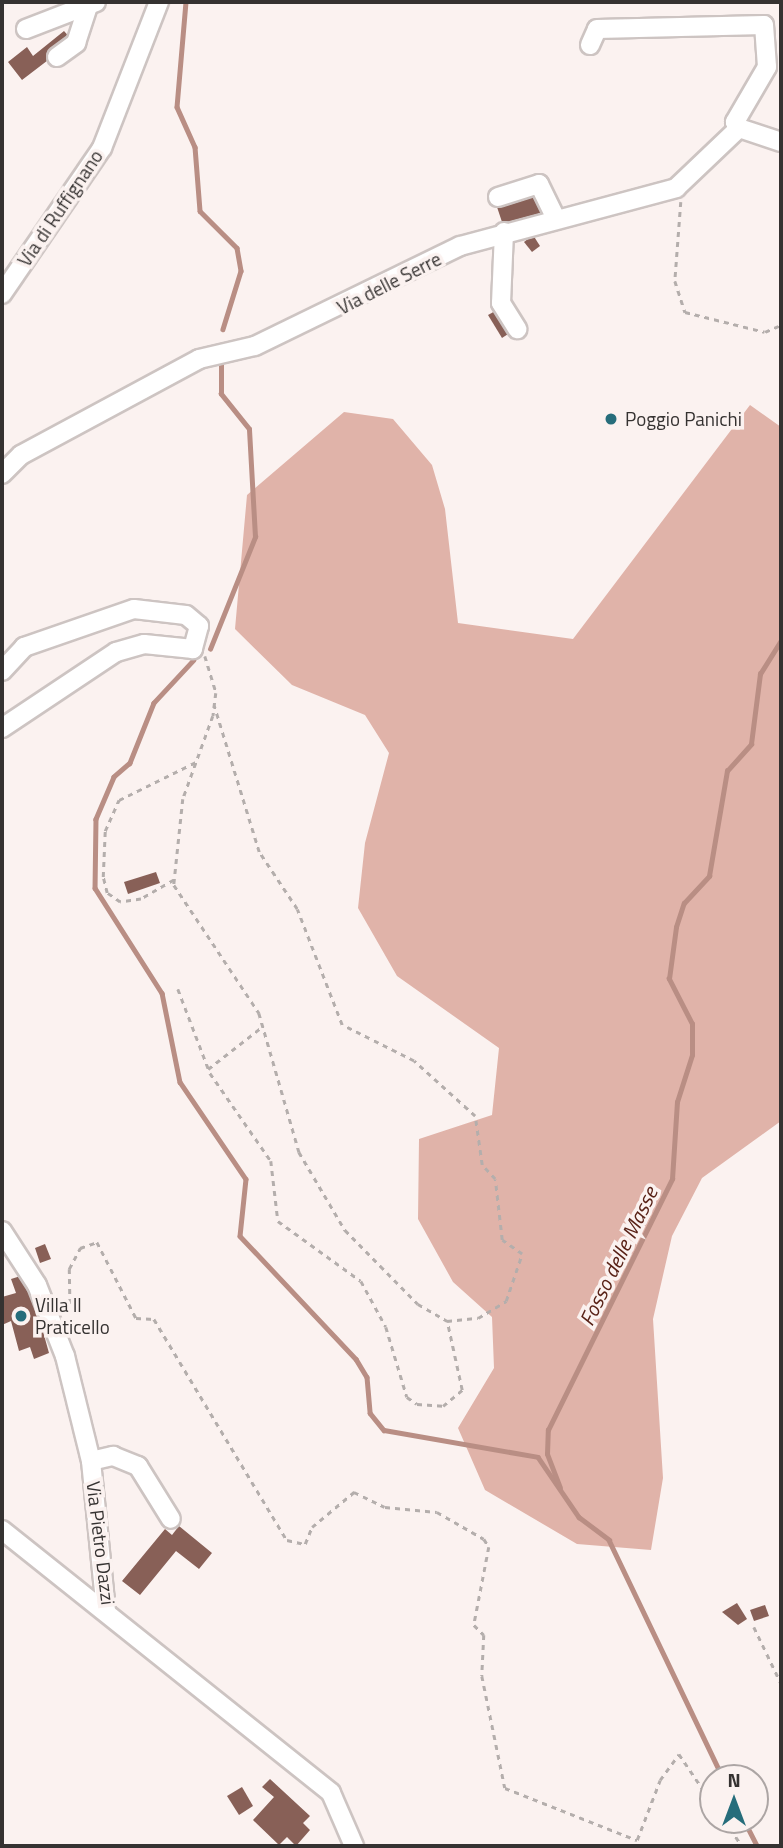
<!DOCTYPE html>
<style>
body{margin:0}
#map{position:relative;width:783px;height:1848px;overflow:hidden;background:#fbf2f0;font-family:"Titillium Web",sans-serif}
div>[style]{position:absolute}
[style*='--x']{left:calc(var(--x)*1px);top:calc(var(--y)*1px);width:calc(var(--w)*1px);rotate:calc(var(--a)*1deg)}
.forest>*{inset:0;background:#e0b3a9}
.stream>*{height:4.5px;margin:-2.25px;padding:0 2.25px;transform-origin:2.25px;border-radius:2.25px;background:#b98e84}
.building>*{inset:0;background:#886057}
.path>*{height:2.5px;margin-top:-1.25px;transform-origin:0;background:repeating-linear-gradient(90deg,#b4aeac 0 5px,transparent 0 10px)}
.roads{filter:drop-shadow(2px 0 #cdc4c2) drop-shadow(-2px 0 #cdc4c2) drop-shadow(0 2px #cdc4c2) drop-shadow(0 -2px #cdc4c2)}
.minor>*{height:18px;margin:-9px;padding:0 9px;transform-origin:9px;border-radius:9px;background:#fff}
.dots>*{width:19px;height:19px;translate:-50% -50%;box-sizing:border-box;border:4px solid #fbf2f0;border-radius:50%}
span{translate:-50% -50%;white-space:nowrap;text-align:center;line-height:1.15;-webkit-text-stroke:7px #fbf2f0;paint-order:stroke}
.street-label{font-size:19px;color:#353231}
.poi-label{font-size:19px;color:#353231}
.left{translate:0 -50%;text-align:left}
.water-label{font-size:21px;color:#592217;font-style:italic}
.frame{position:absolute;inset:0;border:4px solid #353231;pointer-events:none}
.north{position:absolute;left:699px;top:1764px;width:70px;height:70px;box-sizing:border-box;background:#fbf2f0;border:2px solid #aca5a4;border-radius:50%;rotate:0deg;font-size:19px;font-weight:700;line-height:28px;text-align:center;color:#353231}
.north::after{content:'';display:block;margin:auto;width:24px;height:32px;background:#266d7b;clip-path:polygon(50% 0,100% 100%,50% 72%,0 100%)}
</style>
<div id="map">
<div class="forest">
<i style="clip-path:polygon(750px 405px,781px 427px,781px 1121px,702px 1178px,672px 1236px,653px 1319px,663px 1478px,651px 1550px,577px 1544px,485px 1490px,458px 1428px,494px 1368px,492px 1317px,453px 1282px,418px 1219px,419px 1139px,492px 1115px,499px 1048px,397px 976px,358px 908px,365px 843px,389px 753px,365px 715px,292px 685px,235px 629px,247px 495px,344px 412px,393px 419px,432px 465px,445px 509px,458px 623px,573px 639px)"></i>
</div>
<div class="stream">
<i style="--x:186;--y:2;--w:105;--a:94.9"></i>
<i style="--x:177;--y:107;--w:44;--a:65.8"></i>
<i style="--x:195;--y:147;--w:64;--a:85.5"></i>
<i style="--x:200;--y:211;--w:52;--a:45"></i>
<i style="--x:237;--y:248;--w:23;--a:80"></i>
<i style="--x:241;--y:271;--w:61;--a:107.2"></i>
<i style="--x:210;--y:649;--w:121;--a:-68.1"></i>
<i style="--x:255;--y:537;--w:108;--a:-93.2"></i>
<i style="--x:249;--y:429;--w:45;--a:-128.7"></i>
<i style="--x:221;--y:394;--w:36;--a:-90"></i>
<i style="--x:194;--y:660;--w:59;--a:132.9"></i>
<i style="--x:154;--y:703;--w:65;--a:111.8"></i>
<i style="--x:130;--y:763;--w:21;--a:139"></i>
<i style="--x:114;--y:777;--w:46;--a:113.2"></i>
<i style="--x:96;--y:819;--w:69;--a:90.8"></i>
<i style="--x:95;--y:888;--w:125;--a:57.5"></i>
<i style="--x:162;--y:993;--w:91;--a:78.6"></i>
<i style="--x:180;--y:1082;--w:117;--a:55.8"></i>
<i style="--x:246;--y:1179;--w:57;--a:96"></i>
<i style="--x:240;--y:1236;--w:169;--a:46.7"></i>
<i style="--x:356;--y:1359;--w:21;--a:59"></i>
<i style="--x:367;--y:1377;--w:36;--a:85"></i>
<i style="--x:370;--y:1413;--w:22;--a:51"></i>
<i style="--x:384;--y:1430;--w:156;--a:9.9"></i>
<i style="--x:538;--y:1457;--w:73;--a:55.7"></i>
<i style="--x:579;--y:1517;--w:38;--a:37"></i>
<i style="--x:609;--y:1540;--w:264;--a:64.4"></i>
<i style="--x:560;--y:1488;--w:36;--a:-111"></i>
<i style="--x:547;--y:1454;--w:24;--a:-88"></i>
<i style="--x:548;--y:1430;--w:280;--a:-63.7"></i>
<i style="--x:672;--y:1179;--w:77;--a:-86.3"></i>
<i style="--x:677;--y:1102;--w:49;--a:-72.3"></i>
<i style="--x:692;--y:1055;--w:31;--a:-90"></i>
<i style="--x:692;--y:1024;--w:51;--a:-117.1"></i>
<i style="--x:669;--y:979;--w:52;--a:-82.3"></i>
<i style="--x:676;--y:927;--w:25;--a:-72"></i>
<i style="--x:684;--y:903;--w:37;--a:-47"></i>
<i style="--x:709;--y:876;--w:107;--a:-80.3"></i>
<i style="--x:727;--y:771;--w:36;--a:-48"></i>
<i style="--x:751;--y:744;--w:71;--a:-82.7"></i>
<i style="--x:760;--y:674;--w:39;--a:-58"></i>
<i style="--x:744;--y:1820;--w:29;--a:63"></i>
</div>
<div class="building">
<i style="clip-path:polygon(64px 31px,73px 41px,22px 80px,8px 62px,27px 47px,33px 56px)"></i>
<i style="clip-path:polygon(534px 195px,541px 213px,503px 225px,497px 207px)"></i>
<i style="clip-path:polygon(533px 235px,540px 246px,532px 252px,524px 242px)"></i>
<i style="clip-path:polygon(497px 310px,511px 332px,502px 338px,488px 315px)"></i>
<i style="clip-path:polygon(156px 872px,160px 883px,128px 894px,124px 882px)"></i>
<i style="clip-path:polygon(45px 1244px,51px 1259px,40px 1263px,35px 1248px)"></i>
<i style="clip-path:polygon(27px 1274px,49px 1353px,34px 1359px,30px 1347px,19px 1351px,11px 1321px,2px 1325px,2px 1297px,16px 1293px,11px 1279px)"></i>
<i style="clip-path:polygon(179px 1526px,212px 1553px,199px 1569px,176px 1551px,140px 1595px,122px 1581px,165px 1529px,172px 1535px)"></i>
<i style="clip-path:polygon(737px 1603px,747px 1619px,738px 1625px,722px 1612px)"></i>
<i style="clip-path:polygon(765px 1605px,769px 1616px,754px 1621px,750px 1610px)"></i>
<i style="clip-path:polygon(270px 1779px,310px 1816px,303px 1823px,310px 1830px,296px 1846px,287px 1837px,279px 1845px,253px 1820px,274px 1797px,262px 1787px)"></i>
<i style="clip-path:polygon(242px 1787px,253px 1806px,239px 1815px,227px 1796px)"></i>
</div>
<div class="path">
<i style="--x:681;--y:202;--w:79;--a:94.3"></i>
<i style="--x:675;--y:281;--w:33;--a:72"></i>
<i style="--x:685;--y:312;--w:82;--a:14"></i>
<i style="--x:765;--y:332;--w:17;--a:-24"></i>
<i style="--x:205;--y:656;--w:39;--a:73"></i>
<i style="--x:216;--y:693;--w:23;--a:97"></i>
<i style="--x:213;--y:716;--w:88;--a:109.9"></i>
<i style="--x:183;--y:799;--w:86;--a:96"></i>
<i style="--x:174;--y:885;--w:154;--a:56.4"></i>
<i style="--x:259;--y:1013;--w:145;--a:73.9"></i>
<i style="--x:299;--y:1152;--w:91;--a:59.5"></i>
<i style="--x:345;--y:1230;--w:104;--a:45.4"></i>
<i style="--x:418;--y:1304;--w:34;--a:30"></i>
<i style="--x:447;--y:1321;--w:31;--a:-6"></i>
<i style="--x:478;--y:1318;--w:33;--a:-31"></i>
<i style="--x:506;--y:1301;--w:50;--a:-71.2"></i>
<i style="--x:522;--y:1254;--w:24;--a:-145"></i>
<i style="--x:502;--y:1240;--w:61;--a:-96.5"></i>
<i style="--x:495;--y:1179;--w:19;--a:-133"></i>
<i style="--x:482;--y:1165;--w:49;--a:-98.1"></i>
<i style="--x:475;--y:1116;--w:82;--a:-138"></i>
<i style="--x:414;--y:1061;--w:80;--a:-153.4"></i>
<i style="--x:342;--y:1025;--w:124;--a:-111.2"></i>
<i style="--x:297;--y:909;--w:69;--a:-123.7"></i>
<i style="--x:259;--y:852;--w:153;--a:-107.1"></i>
<i style="--x:174;--y:880;--w:38;--a:150"></i>
<i style="--x:141;--y:899;--w:21;--a:172"></i>
<i style="--x:120;--y:902;--w:16;--a:-145"></i>
<i style="--x:107;--y:893;--w:16;--a:-104"></i>
<i style="--x:103;--y:877;--w:46;--a:-87.5"></i>
<i style="--x:105;--y:831;--w:34;--a:-66"></i>
<i style="--x:119;--y:800;--w:86;--a:-26.3"></i>
<i style="--x:178;--y:989;--w:90;--a:69.1"></i>
<i style="--x:210;--y:1073;--w:107;--a:55.3"></i>
<i style="--x:271;--y:1161;--w:60;--a:83.3"></i>
<i style="--x:278;--y:1221;--w:102;--a:35.9"></i>
<i style="--x:361;--y:1281;--w:52;--a:61.5"></i>
<i style="--x:386;--y:1327;--w:73;--a:73.3"></i>
<i style="--x:407;--y:1397;--w:12;--a:35"></i>
<i style="--x:417;--y:1404;--w:26;--a:4"></i>
<i style="--x:443;--y:1406;--w:25;--a:-40"></i>
<i style="--x:462;--y:1390;--w:71;--a:-102.3"></i>
<i style="--x:208;--y:1069;--w:70;--a:-38"></i>
<i style="--x:70;--y:1324;--w:55;--a:-91"></i>
<i style="--x:69;--y:1269;--w:24;--a:-62"></i>
<i style="--x:80;--y:1248;--w:18;--a:-19"></i>
<i style="--x:97;--y:1242;--w:85;--a:62.8"></i>
<i style="--x:136;--y:1318;--w:18;--a:3"></i>
<i style="--x:154;--y:1319;--w:258;--a:59"></i>
<i style="--x:287;--y:1540;--w:18;--a:13"></i>
<i style="--x:305;--y:1544;--w:18;--a:-68"></i>
<i style="--x:312;--y:1527;--w:55;--a:-39.8"></i>
<i style="--x:354;--y:1492;--w:34;--a:26"></i>
<i style="--x:385;--y:1507;--w:52;--a:5.5"></i>
<i style="--x:437;--y:1512;--w:54;--a:29.9"></i>
<i style="--x:484;--y:1539;--w:9;--a:58"></i>
<i style="--x:489;--y:1547;--w:79;--a:100.9"></i>
<i style="--x:474;--y:1625;--w:14;--a:45"></i>
<i style="--x:484;--y:1635;--w:41;--a:92.8"></i>
<i style="--x:482;--y:1676;--w:114;--a:78.4"></i>
<i style="--x:505;--y:1788;--w:142;--a:21.5"></i>
<i style="--x:637;--y:1840;--w:64;--a:-69"></i>
<i style="--x:660;--y:1780;--w:32;--a:-54"></i>
<i style="--x:679;--y:1754;--w:60;--a:55.8"></i>
<i style="--x:754;--y:1627;--w:62;--a:64.3"></i>
<i style="--x:725;--y:1820;--w:31;--a:57"></i>
</div>
<div class="roads">
<div class="minor">
<i style="--x:26;--y:29;--w:75;--a:-21.1"></i>
<i style="--x:590;--y:45;--w:17;--a:-66"></i>
<i style="--x:597;--y:29;--w:167;--a:-1.4"></i>
<i style="--x:764;--y:25;--w:42;--a:85.9"></i>
<i style="--x:767;--y:67;--w:64;--a:120.2"></i>
<i style="--x:735;--y:122;--w:7;--a:56"></i>
<i style="--x:57;--y:57;--w:24;--a:-36"></i>
<i style="--x:76;--y:43;--w:38;--a:-72"></i>
<i style="--x:498;--y:197;--w:43;--a:-17.6"></i>
<i style="--x:539;--y:184;--w:37;--a:64"></i>
<i style="--x:504;--y:232;--w:71;--a:92.4"></i>
<i style="--x:501;--y:303;--w:31;--a:58"></i>
<i style="--x:2;--y:294;--w:177;--a:-55.6"></i>
<i style="--x:102;--y:148;--w:157;--a:-68.7"></i>
<i style="--x:2;--y:474;--w:27;--a:-45"></i>
<i style="--x:21;--y:455;--w:202;--a:-28.3"></i>
<i style="--x:199;--y:359;--w:57;--a:-13.1"></i>
<i style="--x:255;--y:346;--w:228;--a:-26"></i>
<i style="--x:460;--y:246;--w:224;--a:-15"></i>
<i style="--x:676;--y:188;--w:87;--a:-43.6"></i>
<i style="--x:739;--y:128;--w:44;--a:18.4"></i>
<i style="--x:2;--y:671;--w:33;--a:-47"></i>
<i style="--x:24;--y:647;--w:116;--a:-19.1"></i>
<i style="--x:134;--y:609;--w:52;--a:6.6"></i>
<i style="--x:186;--y:615;--w:17;--a:40"></i>
<i style="--x:199;--y:626;--w:24;--a:105"></i>
<i style="--x:193;--y:649;--w:49;--a:-174.2"></i>
<i style="--x:144;--y:644;--w:29;--a:164"></i>
<i style="--x:116;--y:652;--w:137;--a:146.3"></i>
<i style="--x:2;--y:1231;--w:64;--a:57.1"></i>
<i style="--x:37;--y:1285;--w:76;--a:68.5"></i>
<i style="--x:65;--y:1356;--w:108;--a:76.1"></i>
<i style="--x:91;--y:1461;--w:150;--a:84.3"></i>
<i style="--x:91;--y:1461;--w:23;--a:-13"></i>
<i style="--x:113;--y:1456;--w:27;--a:22"></i>
<i style="--x:138;--y:1466;--w:62;--a:58.1"></i>
<i style="--x:2;--y:1530;--w:421;--a:38.6"></i>
<i style="--x:331;--y:1793;--w:58;--a:66.5"></i>
</div>
</div>
<div class="dots">
<i style="left:611px;top:419px;background:#266d7b"></i>
<i style="left:21px;top:1316px;background:#266d7b"></i>
</div>
<div class="street-label">
<span style="left:60px;top:208px;rotate:-56deg">Via di Ruffignano</span>
<span style="left:389px;top:283px;rotate:-27deg">Via delle Serre</span>
<span style="left:101px;top:1543px;rotate:83deg">Via Pietro Dazzi</span>
</div>
<div class="poi-label">
<span class="left" style="left:625px;top:419px">Poggio Panichi</span>
<span class="left" style="left:35px;top:1316px">Villa Il<br>Praticello</span>
</div>
<div class="water-label">
<span style="left:618px;top:1256px;rotate:-64deg">Fosso delle Masse</span>
</div>
<div class="frame"></div>
<div class="north">N</div>
</div>
